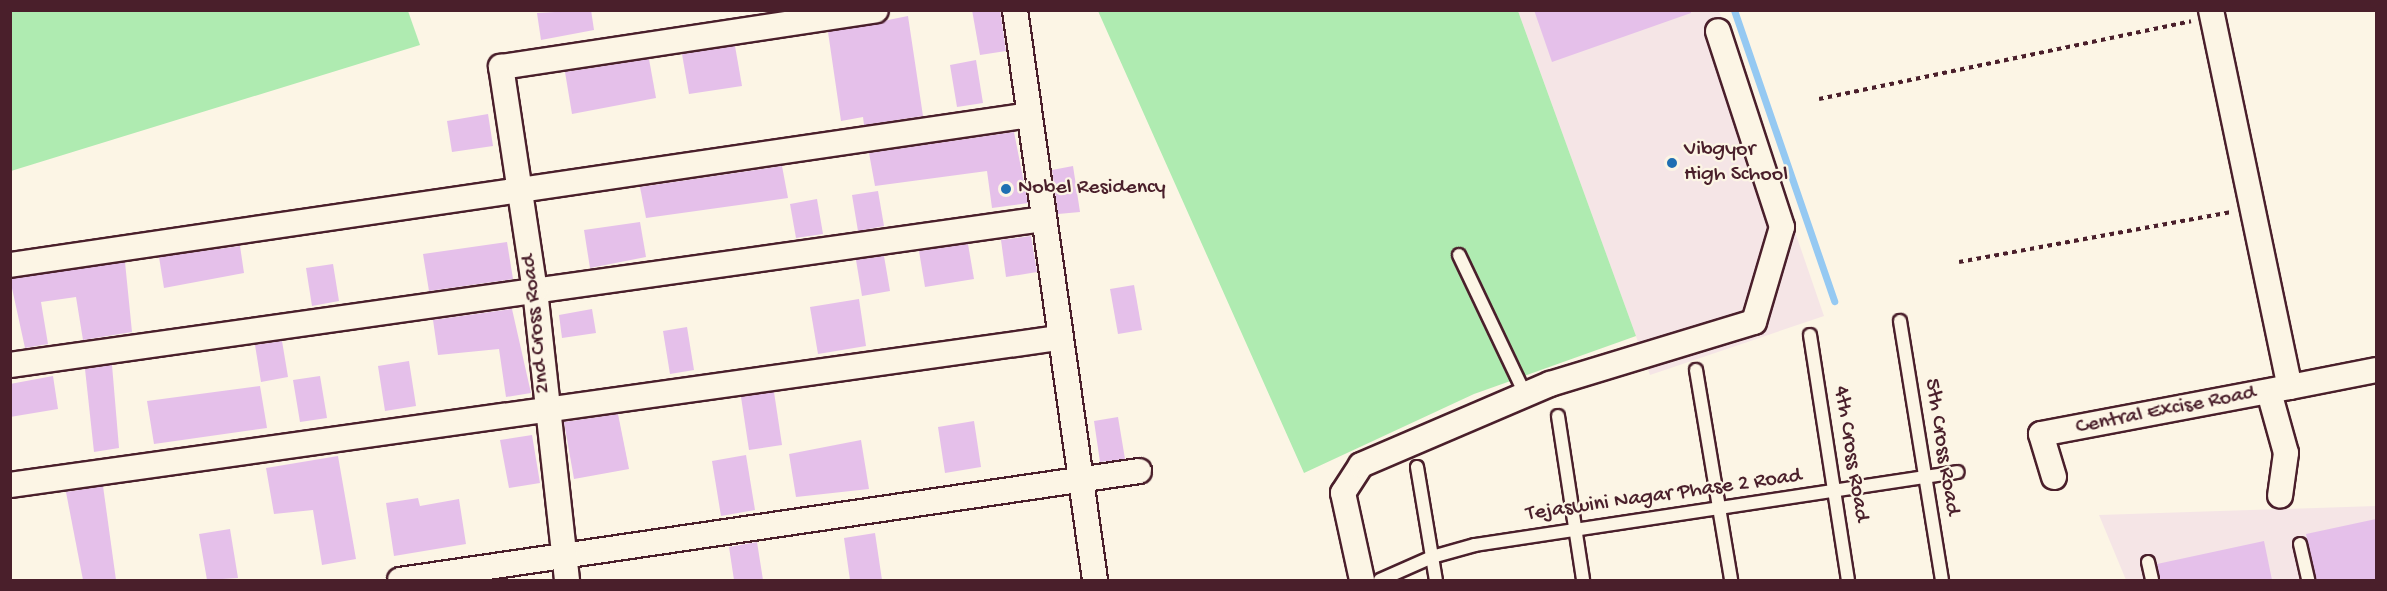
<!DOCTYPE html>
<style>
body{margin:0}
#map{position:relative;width:2387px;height:591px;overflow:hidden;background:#fcf5e5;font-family:"Gochi Hand",sans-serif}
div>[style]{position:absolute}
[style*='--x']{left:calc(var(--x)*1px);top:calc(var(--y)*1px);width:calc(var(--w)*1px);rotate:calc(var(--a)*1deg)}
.built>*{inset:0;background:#f5e5e6}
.green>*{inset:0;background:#afebb1}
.stream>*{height:7px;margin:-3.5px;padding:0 3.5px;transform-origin:3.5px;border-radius:3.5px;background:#95c9f2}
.building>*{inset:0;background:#e5c0ea}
.path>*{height:4px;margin-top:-2px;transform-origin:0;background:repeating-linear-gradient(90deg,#4a1f2b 0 4.5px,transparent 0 9px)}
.roads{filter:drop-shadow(2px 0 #4a1f2b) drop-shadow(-2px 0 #4a1f2b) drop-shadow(0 2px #4a1f2b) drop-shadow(0 -2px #4a1f2b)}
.service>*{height:12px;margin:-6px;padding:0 6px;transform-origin:6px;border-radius:6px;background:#fcf5e5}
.minor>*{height:24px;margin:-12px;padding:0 12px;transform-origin:12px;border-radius:12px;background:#fcf5e5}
.dots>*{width:16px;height:16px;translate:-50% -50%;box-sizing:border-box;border:3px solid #fcf5e5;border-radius:50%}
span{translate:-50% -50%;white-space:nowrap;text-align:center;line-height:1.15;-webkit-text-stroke:4.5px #fcf5e5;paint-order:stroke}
.poi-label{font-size:22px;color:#4a1f2b}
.left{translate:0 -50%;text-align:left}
.street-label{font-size:22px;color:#4a1f2b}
.frame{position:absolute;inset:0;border:12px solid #4a1f2b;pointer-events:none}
</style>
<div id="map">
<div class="built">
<i style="clip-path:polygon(1518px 11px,1719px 11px,1824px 316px,1650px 375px)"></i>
<i style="clip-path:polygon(2376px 506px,2376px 580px,2126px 580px,2099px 515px)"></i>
</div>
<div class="green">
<i style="clip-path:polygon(11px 10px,408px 11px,420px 45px,11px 171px)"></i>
<i style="clip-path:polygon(1098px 11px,1518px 11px,1636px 336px,1474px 394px,1304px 473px)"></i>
</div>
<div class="stream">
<i style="--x:1734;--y:10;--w:308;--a:71"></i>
</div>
<div class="building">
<i style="clip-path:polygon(591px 10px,594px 30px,541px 40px,537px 13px)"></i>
<i style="clip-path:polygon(972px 10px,1000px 10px,1006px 51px,980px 55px)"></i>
<i style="clip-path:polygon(1534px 10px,1690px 10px,1691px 13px,1552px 62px)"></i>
<i style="clip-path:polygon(908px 16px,923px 116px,864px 125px,863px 117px,841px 121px,828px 32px)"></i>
<i style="clip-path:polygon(735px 46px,742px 86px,689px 94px,682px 54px)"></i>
<i style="clip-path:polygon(649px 59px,656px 98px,572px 114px,565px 72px)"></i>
<i style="clip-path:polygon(976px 60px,983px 103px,957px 107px,950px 65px)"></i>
<i style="clip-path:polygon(488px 114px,493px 146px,452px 152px,447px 121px)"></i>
<i style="clip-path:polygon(1014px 132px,1028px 203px,992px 208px,987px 171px,875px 186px,869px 153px)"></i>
<i style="clip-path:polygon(782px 166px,788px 198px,646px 218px,640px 187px)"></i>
<i style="clip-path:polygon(1073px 166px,1080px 212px,1058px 214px,1052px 170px)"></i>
<i style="clip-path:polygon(878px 191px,884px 226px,858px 231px,852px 195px)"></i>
<i style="clip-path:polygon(817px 199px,823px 234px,796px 238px,790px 204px)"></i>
<i style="clip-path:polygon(640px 222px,646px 257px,590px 268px,584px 230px)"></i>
<i style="clip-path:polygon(1031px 236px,1037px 272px,1006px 277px,1001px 240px)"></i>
<i style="clip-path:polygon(507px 242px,513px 279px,429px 291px,423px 254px)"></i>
<i style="clip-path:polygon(968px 244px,974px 279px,925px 287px,919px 251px)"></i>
<i style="clip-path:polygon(240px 246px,244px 273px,164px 288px,159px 257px)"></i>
<i style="clip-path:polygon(884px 256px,890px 291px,862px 296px,856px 260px)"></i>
<i style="clip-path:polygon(125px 262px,132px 332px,83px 340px,76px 297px,41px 302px,48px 344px,25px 348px,10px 279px)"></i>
<i style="clip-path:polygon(333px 264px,339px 301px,312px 306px,306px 268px)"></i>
<i style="clip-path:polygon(1134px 285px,1142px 330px,1118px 334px,1110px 289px)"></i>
<i style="clip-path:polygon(859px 299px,866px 346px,818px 354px,810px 307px)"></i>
<i style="clip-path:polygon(512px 309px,531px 393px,506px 397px,499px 349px,438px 355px,433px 320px)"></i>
<i style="clip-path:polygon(592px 309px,596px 333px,562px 338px,559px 315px)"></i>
<i style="clip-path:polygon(687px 327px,694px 370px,670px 374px,663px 331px)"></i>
<i style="clip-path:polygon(282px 341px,288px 377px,261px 382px,255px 345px)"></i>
<i style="clip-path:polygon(409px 361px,416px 406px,385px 411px,378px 366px)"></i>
<i style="clip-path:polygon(112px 365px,119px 448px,94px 452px,85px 369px)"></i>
<i style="clip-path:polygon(53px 376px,58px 409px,10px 417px,10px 384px)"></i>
<i style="clip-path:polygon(320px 376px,327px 418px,300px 422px,293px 380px)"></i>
<i style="clip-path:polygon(260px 386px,267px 428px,154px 444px,147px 401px)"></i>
<i style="clip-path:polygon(774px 392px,782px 445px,749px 450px,741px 397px)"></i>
<i style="clip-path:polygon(618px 414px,629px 469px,574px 479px,564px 422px)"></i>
<i style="clip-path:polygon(1118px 417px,1125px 459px,1100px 462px,1094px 421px)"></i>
<i style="clip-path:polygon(974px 421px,981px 467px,945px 473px,938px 427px)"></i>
<i style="clip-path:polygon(532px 435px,540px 483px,509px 488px,500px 440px)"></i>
<i style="clip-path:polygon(861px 440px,869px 489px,796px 497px,789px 454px)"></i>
<i style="clip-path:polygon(746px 455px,755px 510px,721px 516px,712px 461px)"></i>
<i style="clip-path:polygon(338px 456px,356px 559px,322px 565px,313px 510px,274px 514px,266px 468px)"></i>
<i style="clip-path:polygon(103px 486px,116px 580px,83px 580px,66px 492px)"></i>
<i style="clip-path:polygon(418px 498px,420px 506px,459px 499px,466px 544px,394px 556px,386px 503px)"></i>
<i style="clip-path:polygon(2376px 519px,2376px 580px,2316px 580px,2306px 534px)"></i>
<i style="clip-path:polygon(230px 529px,238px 578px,207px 580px,199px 534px)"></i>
<i style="clip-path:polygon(875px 533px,882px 580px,850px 580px,844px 538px)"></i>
<i style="clip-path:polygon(2264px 541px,2272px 580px,2160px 580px,2157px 564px)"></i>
<i style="clip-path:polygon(757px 542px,763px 580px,734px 580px,729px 547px)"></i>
</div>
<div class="path">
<i style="--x:1819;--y:99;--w:380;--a:-11.8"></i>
<i style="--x:1959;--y:262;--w:277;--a:-10.4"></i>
</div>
<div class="roads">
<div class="service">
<i style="--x:1459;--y:255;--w:154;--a:64.6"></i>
<i style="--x:1900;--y:321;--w:262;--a:80.8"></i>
<i style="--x:1810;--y:335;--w:248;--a:81.2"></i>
<i style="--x:1696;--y:370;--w:213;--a:80.5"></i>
<i style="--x:1558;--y:416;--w:166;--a:81.3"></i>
<i style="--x:1417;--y:467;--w:115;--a:80.5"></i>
<i style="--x:2300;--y:544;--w:37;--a:77"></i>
<i style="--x:2148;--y:562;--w:18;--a:77"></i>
<i style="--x:1380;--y:580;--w:57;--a:-23.9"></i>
<i style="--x:1432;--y:557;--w:45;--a:-15.6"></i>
<i style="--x:1475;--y:545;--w:488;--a:-8.6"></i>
</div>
<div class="minor">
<i style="--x:1015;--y:10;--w:576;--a:82.01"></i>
<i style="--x:2211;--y:10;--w:385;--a:78.2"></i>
<i style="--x:2290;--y:387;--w:88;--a:-11.2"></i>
<i style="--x:10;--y:265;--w:1030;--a:-8.37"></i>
<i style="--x:10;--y:365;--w:1043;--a:-8.04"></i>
<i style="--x:2269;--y:392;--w:63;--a:74.4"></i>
<i style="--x:2286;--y:453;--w:43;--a:97.9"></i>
<i style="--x:2054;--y:477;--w:45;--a:-106.8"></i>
<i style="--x:2041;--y:434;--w:253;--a:-10.7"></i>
<i style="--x:10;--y:485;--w:1059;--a:-7.98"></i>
<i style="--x:400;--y:580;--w:747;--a:-8.39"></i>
<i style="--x:567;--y:580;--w:291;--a:-96.3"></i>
<i style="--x:535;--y:291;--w:227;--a:-98.6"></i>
<i style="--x:501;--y:67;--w:379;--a:-8.6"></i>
<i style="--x:1362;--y:580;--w:89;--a:-102.3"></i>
<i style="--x:1343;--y:493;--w:33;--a:-57"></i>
<i style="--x:1361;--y:465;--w:206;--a:-23.2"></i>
<i style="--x:1550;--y:384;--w:213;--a:-16.9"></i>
<i style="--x:1754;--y:322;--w:99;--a:-73.6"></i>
<i style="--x:1782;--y:227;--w:206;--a:-108.1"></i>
</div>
</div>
<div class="dots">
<i style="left:1672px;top:163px;background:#1f6fb2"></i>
<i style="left:1006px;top:189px;background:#1f6fb2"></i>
</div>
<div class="poi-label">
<span class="left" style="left:1684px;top:163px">Vibgyor<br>High School</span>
<span class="left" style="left:1018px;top:189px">Nobel Residency</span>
</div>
<div class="street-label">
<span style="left:537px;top:324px;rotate:-96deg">2nd Cross Road</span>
<span style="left:2166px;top:411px;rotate:-11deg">Central Excise Road</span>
<span style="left:1941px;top:447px;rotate:81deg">5th Cross Road</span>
<span style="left:1850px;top:454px;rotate:81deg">4th Cross Road</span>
<span style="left:1664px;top:496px;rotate:-8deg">Tejaswini Nagar Phase 2 Road</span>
</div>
<div class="frame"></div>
</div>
